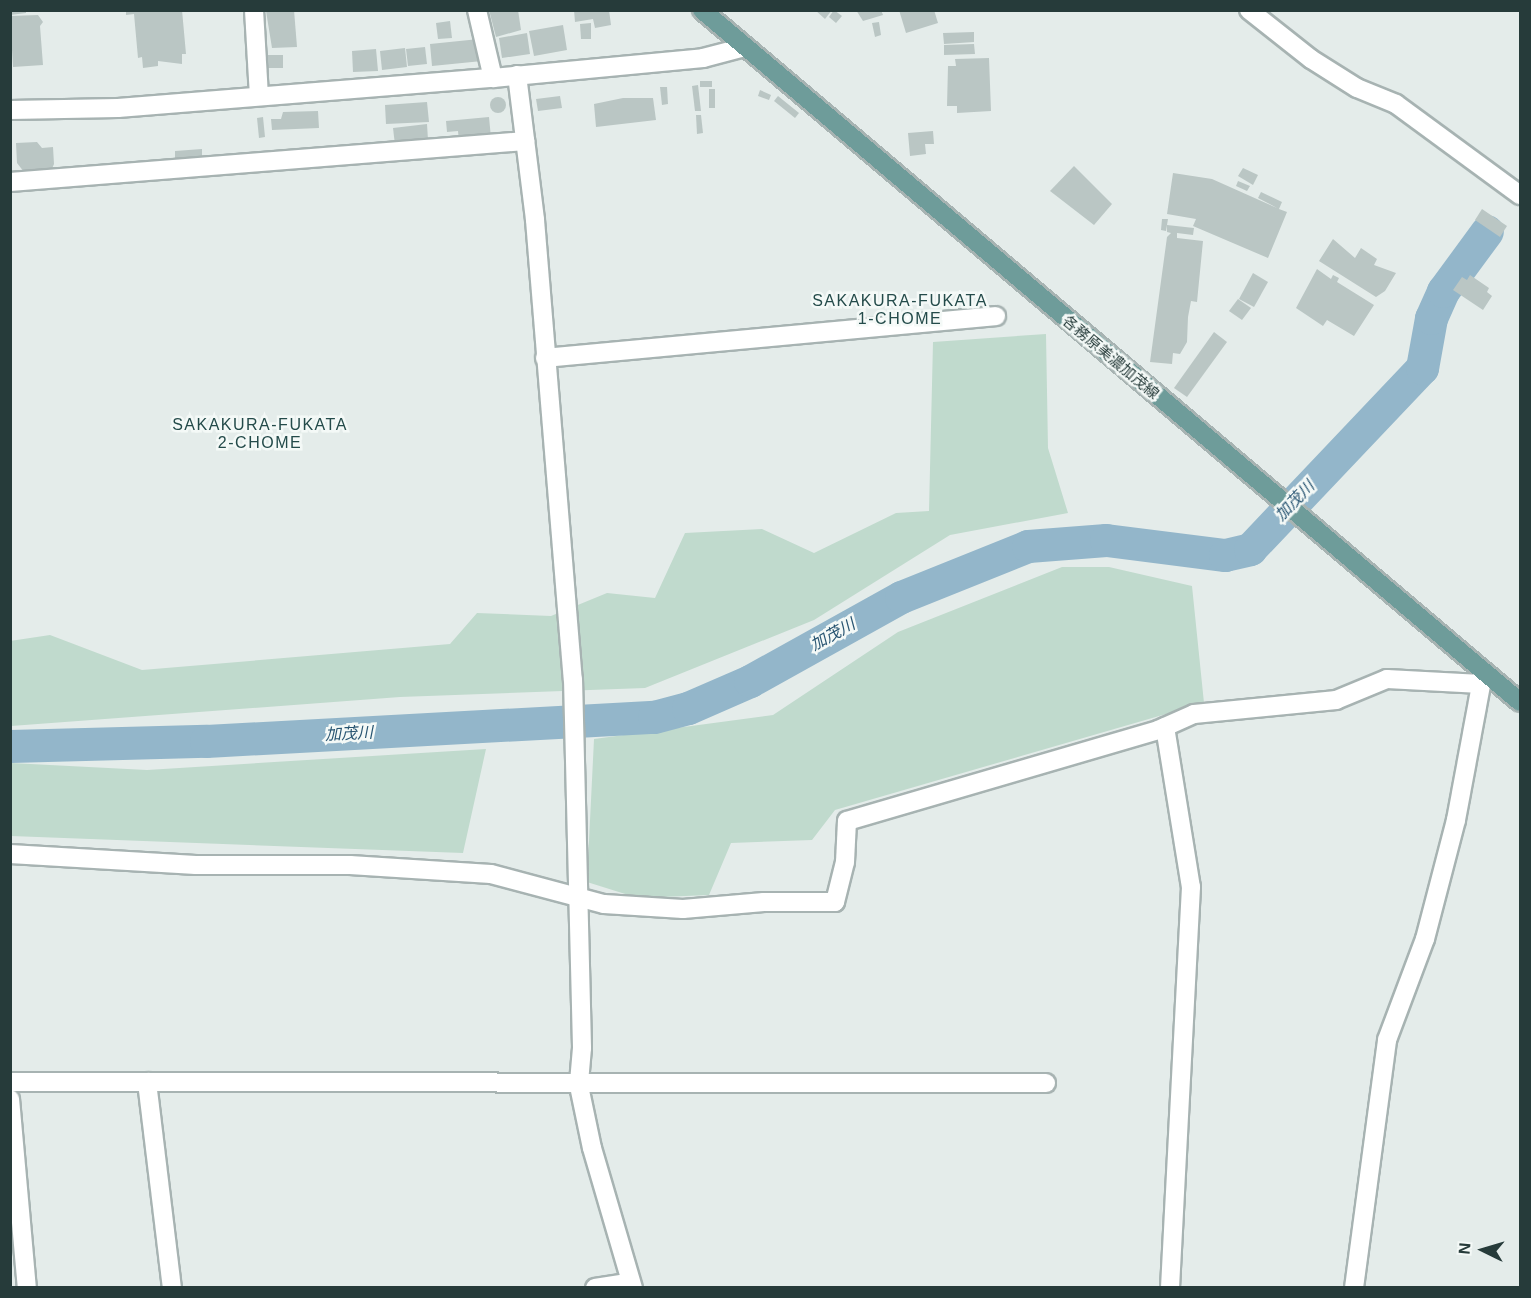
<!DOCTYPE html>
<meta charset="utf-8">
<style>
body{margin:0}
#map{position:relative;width:1531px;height:1298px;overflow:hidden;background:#e4ecea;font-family:Helvetica,"Noto Sans JP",sans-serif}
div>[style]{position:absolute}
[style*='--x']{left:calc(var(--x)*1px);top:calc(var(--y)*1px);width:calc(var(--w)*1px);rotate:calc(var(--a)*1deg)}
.green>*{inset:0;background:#c0dacd}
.river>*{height:33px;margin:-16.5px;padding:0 16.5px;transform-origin:16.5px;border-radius:16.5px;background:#93b6ca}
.building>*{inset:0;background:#bac6c4}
.round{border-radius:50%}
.roads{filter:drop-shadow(2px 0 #a7b3b2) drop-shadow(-2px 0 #a7b3b2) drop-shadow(0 2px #a7b3b2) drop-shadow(0 -2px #a7b3b2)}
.minor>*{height:18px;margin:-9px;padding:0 9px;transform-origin:9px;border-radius:9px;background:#fff}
.major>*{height:18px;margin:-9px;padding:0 9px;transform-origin:9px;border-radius:9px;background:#6e9c9a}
span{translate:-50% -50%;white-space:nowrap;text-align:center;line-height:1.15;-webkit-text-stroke:5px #f4f9f7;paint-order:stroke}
.street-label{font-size:15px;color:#263b3a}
.neighbourhood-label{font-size:16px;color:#244b4a;letter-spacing:1.5px}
.water-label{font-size:16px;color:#275471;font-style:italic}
.frame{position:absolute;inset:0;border:12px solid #263b3a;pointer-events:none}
.north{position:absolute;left:1453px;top:1220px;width:60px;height:60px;-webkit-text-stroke:4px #f4f9f7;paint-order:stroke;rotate:275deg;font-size:16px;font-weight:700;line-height:24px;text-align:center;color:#263b3a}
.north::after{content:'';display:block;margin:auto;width:21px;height:27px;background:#263b3a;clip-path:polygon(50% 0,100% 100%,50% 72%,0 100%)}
</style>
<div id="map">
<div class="green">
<i style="clip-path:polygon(1046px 334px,1048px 448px,1068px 513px,950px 535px,814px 620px,645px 688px,400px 697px,11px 726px,10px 641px,50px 635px,142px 670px,450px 644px,477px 613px,551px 616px,607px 593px,655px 598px,685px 533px,762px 529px,814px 553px,896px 513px,929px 511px,933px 342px)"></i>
<i style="clip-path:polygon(1062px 567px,1109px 567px,1192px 586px,1204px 703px,835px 810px,812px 840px,731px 843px,709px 895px,638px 898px,587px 882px,594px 739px,773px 715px,898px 632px)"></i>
<i style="clip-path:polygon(486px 749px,463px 853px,11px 836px,11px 763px,147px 770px)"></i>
</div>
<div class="river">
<i style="--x:10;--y:746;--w:196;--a:-1.5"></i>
<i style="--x:206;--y:741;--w:449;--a:-3.1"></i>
<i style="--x:654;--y:717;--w:35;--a:-15"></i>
<i style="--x:688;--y:708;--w:68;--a:-23.5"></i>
<i style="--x:750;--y:681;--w:173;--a:-29.1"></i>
<i style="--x:901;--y:597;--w:137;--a:-21.9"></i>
<i style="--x:1028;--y:546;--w:78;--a:-4.4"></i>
<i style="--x:1106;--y:540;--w:120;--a:7.2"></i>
<i style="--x:1225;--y:555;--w:26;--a:-13"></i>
<i style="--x:1250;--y:549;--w:250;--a:-46.5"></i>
<i style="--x:1422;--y:368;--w:51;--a:-79.8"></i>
<i style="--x:1431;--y:318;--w:30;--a:-66"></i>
<i style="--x:1443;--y:291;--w:74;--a:-53.7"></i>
</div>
<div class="building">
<i style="clip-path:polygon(10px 10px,26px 10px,26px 13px,10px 15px)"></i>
<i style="clip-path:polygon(126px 10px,182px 10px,186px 54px,182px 54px,182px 64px,158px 61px,158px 66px,143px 68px,142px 57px,138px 58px,134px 14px,126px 15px)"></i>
<i style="clip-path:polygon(294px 10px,297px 47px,272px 48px,266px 11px)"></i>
<i style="clip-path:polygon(489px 10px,518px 10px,521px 30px,496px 37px)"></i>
<i style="clip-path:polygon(574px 10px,609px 10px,611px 25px,595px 28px,593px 19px,575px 22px)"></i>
<i style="clip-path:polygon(815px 10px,832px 10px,825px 19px)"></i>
<i style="clip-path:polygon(834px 10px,842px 16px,836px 23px,829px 17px)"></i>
<i style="clip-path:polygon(856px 10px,881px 10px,883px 15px,863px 21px)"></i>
<i style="clip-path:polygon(899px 10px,934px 10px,938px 23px,906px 33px)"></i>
<i style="clip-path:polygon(38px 15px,43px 22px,40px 26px,43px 65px,13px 67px,10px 16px)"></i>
<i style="clip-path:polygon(450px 21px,452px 38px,438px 39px,436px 23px)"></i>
<i style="clip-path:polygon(879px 22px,881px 35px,875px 37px,872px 23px)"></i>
<i style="clip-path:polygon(591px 23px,591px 39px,581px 39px,580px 24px)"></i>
<i style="clip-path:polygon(563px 25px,567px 50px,534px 56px,529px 31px)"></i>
<i style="clip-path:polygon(974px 32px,974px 42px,944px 44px,943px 33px)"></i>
<i style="clip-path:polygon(527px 33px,530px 54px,502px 58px,499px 38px)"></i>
<i style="clip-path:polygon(479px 39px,482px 61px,432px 66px,430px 44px)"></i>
<i style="clip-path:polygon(974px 44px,975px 54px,944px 55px,944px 45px)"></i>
<i style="clip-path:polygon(425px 47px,427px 64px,408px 66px,406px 49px)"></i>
<i style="clip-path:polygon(405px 48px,407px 67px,382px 70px,380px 51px)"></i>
<i style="clip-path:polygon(376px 49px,378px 71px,353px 72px,352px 51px)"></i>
<i style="clip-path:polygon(266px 55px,283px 55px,283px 68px,266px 68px)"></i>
<i style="clip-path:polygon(989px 58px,991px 111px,957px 113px,957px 106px,947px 106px,948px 66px,956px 66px,955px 59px)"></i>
<i style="clip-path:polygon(700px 81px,712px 81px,712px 87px,700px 87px)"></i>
<i style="clip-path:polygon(698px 85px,701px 111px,695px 111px,692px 86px)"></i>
<i style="clip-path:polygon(660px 87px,667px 87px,668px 104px,662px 105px)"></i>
<i style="clip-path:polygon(709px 89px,715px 89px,715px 108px,709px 108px)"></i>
<i style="clip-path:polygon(760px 90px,771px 95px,769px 100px,758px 96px)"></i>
<i style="clip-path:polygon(560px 96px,562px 108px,538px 111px,536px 99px)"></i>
<i style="clip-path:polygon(778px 96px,799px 113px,795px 118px,774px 101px)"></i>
<i class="round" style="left:490px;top:97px;width:16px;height:16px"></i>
<i style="clip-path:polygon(623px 98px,653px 98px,656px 120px,596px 127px,594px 104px)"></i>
<i style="clip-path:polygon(427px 102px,429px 122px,386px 124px,385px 105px)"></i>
<i style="clip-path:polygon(318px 111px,319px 128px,272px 130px,271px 119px,281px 119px,283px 112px)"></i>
<i style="clip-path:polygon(696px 115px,701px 115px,703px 133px,697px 134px)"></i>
<i style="clip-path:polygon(263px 117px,265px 137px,259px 138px,257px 118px)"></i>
<i style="clip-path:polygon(489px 117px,491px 138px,459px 142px,458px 131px,447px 132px,446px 121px)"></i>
<i style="clip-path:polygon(427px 124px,428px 140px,395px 145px,393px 128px)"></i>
<i style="clip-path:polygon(933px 131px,934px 144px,925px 144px,926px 154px,910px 156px,908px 133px)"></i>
<i style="clip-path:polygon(37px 142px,42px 148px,53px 147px,54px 164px,51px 171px,24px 172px,17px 163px,16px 143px)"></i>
<i style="clip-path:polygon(202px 149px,202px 162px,175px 163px,175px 151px)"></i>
<i style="clip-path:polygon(1074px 166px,1112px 204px,1094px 225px,1050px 191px)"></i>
<i style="clip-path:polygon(1243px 168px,1258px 175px,1253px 185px,1238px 176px)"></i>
<i style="clip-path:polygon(1173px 173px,1212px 179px,1277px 208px,1258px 198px,1261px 192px,1282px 202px,1279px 209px,1287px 212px,1268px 258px,1193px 226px,1196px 219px,1167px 214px)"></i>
<i style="clip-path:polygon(1238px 181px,1250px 186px,1247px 191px,1236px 186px)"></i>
<i style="clip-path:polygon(1482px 209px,1507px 226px,1500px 237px,1475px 220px)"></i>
<i style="clip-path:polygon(1162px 219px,1168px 219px,1166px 231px,1161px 230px)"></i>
<i style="clip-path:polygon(1167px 225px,1194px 228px,1193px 235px,1177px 233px,1177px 238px,1203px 241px,1197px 302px,1191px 301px,1188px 317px,1187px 342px,1180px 354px,1173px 353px,1172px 364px,1150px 362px,1167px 237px,1171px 233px,1167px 232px)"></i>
<i style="clip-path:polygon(1333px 239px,1355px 258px,1361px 248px,1377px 259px,1374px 265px,1396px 273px,1385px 291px,1376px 297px,1319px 261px)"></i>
<i style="clip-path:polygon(1317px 269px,1331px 279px,1333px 275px,1339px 278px,1337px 282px,1374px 305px,1354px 336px,1327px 320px,1323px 326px,1296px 308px)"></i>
<i style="clip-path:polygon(1253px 273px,1268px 282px,1254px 307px,1239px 299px)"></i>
<i style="clip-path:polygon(1470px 275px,1489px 288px,1487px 292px,1492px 296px,1483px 310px,1453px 290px,1462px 277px,1467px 280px)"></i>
<i style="clip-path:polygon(1238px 299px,1251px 308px,1242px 320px,1229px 311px)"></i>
<i style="clip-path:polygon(1214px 332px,1227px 342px,1187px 397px,1174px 388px)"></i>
</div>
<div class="roads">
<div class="minor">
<i style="--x:254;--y:10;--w:86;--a:86.7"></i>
<i style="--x:477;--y:10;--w:70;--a:76.8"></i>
<i style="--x:1249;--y:10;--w:79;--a:38.3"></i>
<i style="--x:1311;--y:59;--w:54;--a:32.2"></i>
<i style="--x:1357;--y:88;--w:42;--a:22.3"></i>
<i style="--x:1396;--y:104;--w:154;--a:36.3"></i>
<i style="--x:517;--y:75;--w:146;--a:82.9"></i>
<i style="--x:535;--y:220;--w:461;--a:85.3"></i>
<i style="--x:573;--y:679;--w:369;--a:88.6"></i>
<i style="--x:582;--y:1048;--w:38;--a:95"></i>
<i style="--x:579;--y:1086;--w:63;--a:78.2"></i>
<i style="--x:592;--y:1148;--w:146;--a:73.7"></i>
<i style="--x:10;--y:110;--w:108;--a:-1.1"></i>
<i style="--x:118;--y:108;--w:376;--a:-4.6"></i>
<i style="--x:493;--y:78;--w:211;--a:-5.4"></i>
<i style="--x:703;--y:58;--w:43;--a:-14.7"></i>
<i style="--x:10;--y:182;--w:517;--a:-4.55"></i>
<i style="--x:545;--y:358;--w:453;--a:-5.3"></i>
<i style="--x:1165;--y:727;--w:162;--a:80.8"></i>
<i style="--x:1191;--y:887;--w:402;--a:93"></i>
<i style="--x:10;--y:854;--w:186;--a:3.4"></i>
<i style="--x:196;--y:865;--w:154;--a:0"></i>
<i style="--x:350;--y:865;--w:141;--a:3.7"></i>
<i style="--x:491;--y:874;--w:117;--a:14.9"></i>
<i style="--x:604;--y:904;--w:79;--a:3.6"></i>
<i style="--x:683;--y:909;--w:81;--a:-4.9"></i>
<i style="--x:764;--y:902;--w:71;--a:0"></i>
<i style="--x:835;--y:902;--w:41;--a:-76"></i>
<i style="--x:845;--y:862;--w:41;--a:-87.2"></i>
<i style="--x:847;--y:821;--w:324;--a:-16.3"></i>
<i style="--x:1158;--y:730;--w:39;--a:-24"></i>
<i style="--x:1194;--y:714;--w:143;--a:-5.6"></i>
<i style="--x:1336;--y:700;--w:55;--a:-22.4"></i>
<i style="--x:1387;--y:679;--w:94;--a:3"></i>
<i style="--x:10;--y:1082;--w:1036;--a:0.06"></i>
<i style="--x:147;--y:1082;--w:208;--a:83.1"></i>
<i style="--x:10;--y:1099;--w:190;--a:84.9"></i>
<i style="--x:595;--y:1288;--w:36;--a:-9"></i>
<i style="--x:1354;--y:1288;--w:250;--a:-82.4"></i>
<i style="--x:1387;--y:1040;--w:108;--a:-69.4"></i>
<i style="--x:1425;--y:939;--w:123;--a:-75.4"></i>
<i style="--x:1456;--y:820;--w:148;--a:-79.5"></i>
</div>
<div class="major">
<i style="--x:702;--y:10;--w:1071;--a:40.23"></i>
</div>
</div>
<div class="street-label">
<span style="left:1111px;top:357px;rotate:40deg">各務原美濃加茂線</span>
</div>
<div class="neighbourhood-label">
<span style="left:900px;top:310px">SAKAKURA-FUKATA<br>1-CHOME</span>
<span style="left:260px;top:434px">SAKAKURA-FUKATA<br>2-CHOME</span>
</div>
<div class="water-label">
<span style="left:1295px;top:501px;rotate:-46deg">加茂川</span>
<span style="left:833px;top:635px;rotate:-29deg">加茂川</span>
<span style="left:349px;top:734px;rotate:-3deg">加茂川</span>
</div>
<div class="frame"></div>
<div class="north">N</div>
</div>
